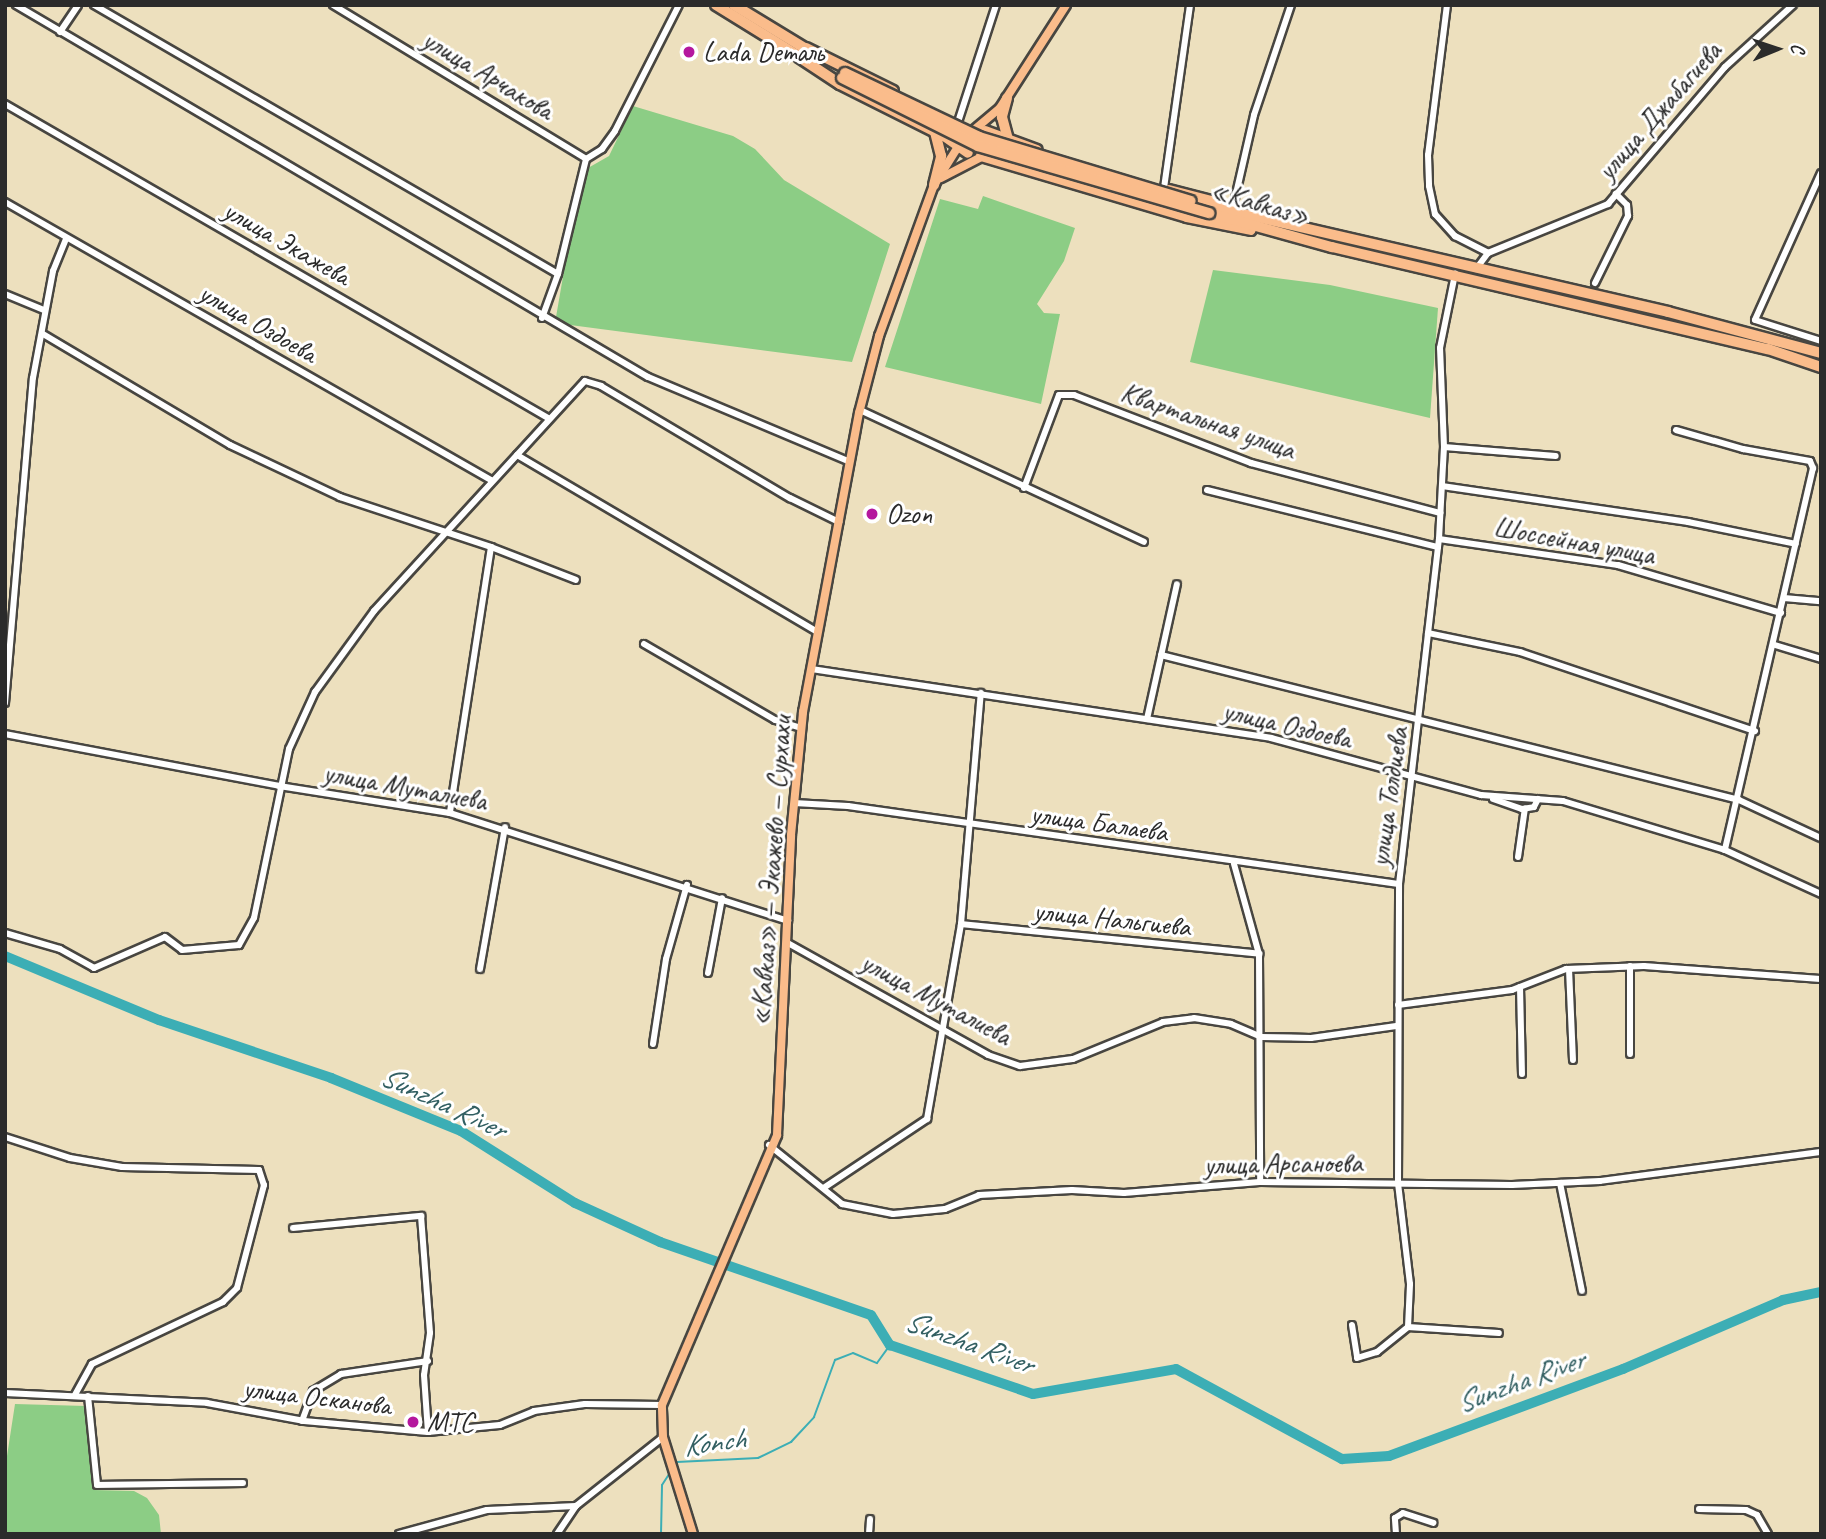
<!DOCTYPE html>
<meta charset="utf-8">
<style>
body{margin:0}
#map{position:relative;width:1826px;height:1539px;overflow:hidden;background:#ede0be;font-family:Caveat,sans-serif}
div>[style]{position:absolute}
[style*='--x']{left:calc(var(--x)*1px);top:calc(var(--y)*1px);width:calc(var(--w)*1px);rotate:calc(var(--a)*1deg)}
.green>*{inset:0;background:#8ccd85}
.stream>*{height:2px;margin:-1px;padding:0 1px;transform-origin:1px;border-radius:1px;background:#3caeb5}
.river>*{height:10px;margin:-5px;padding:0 5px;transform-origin:5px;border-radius:5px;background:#3caeb5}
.roads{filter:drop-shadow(2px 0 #484641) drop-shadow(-2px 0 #484641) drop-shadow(0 2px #484641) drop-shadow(0 -2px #484641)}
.minor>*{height:6px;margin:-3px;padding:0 3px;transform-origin:3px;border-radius:3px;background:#fff}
.major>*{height:8px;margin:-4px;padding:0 4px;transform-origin:4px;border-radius:4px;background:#fabc8b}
.highway>*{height:10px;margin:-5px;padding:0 5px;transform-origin:5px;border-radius:5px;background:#fabc8b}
.bridges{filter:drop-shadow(2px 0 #484641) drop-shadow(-2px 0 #484641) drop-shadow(0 2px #484641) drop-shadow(0 -2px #484641)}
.highway-bridge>*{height:10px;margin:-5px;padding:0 5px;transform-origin:5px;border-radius:5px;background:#fabc8b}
.dots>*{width:19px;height:19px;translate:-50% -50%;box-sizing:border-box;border:4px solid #fff;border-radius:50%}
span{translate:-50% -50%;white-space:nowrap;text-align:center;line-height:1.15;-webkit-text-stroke:6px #fff;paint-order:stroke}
.poi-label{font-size:28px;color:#2b2b2b}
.left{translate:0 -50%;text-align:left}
.street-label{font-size:28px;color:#2b2b2b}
.water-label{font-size:30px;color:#325f62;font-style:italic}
.frame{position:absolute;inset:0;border:7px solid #2b2b2b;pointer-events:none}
.north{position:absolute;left:1742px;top:14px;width:70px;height:70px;-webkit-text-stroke:5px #fff;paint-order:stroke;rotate:88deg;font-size:19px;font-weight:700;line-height:28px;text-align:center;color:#2b2b2b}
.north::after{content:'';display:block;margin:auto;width:24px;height:32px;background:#2b2b2b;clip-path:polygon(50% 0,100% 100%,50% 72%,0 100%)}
</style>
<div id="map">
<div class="green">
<i style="clip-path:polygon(633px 106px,733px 136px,755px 149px,784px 180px,890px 244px,852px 362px,555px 323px,581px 172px,609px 156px)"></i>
<i style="clip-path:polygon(983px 196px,1075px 228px,1064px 261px,1037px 304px,1044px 313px,1060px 314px,1041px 404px,885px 367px,940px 199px,978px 209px)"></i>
<i style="clip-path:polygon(1213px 270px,1330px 285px,1438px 308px,1430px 418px,1190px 362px)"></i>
<i style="clip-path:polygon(15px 1404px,86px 1406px,94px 1490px,134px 1491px,147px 1498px,159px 1515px,161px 1534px,6px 1534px,5px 1469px)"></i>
</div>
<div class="stream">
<i style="--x:675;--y:1466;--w:4;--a:-63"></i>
<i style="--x:677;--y:1462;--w:81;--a:-2.8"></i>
<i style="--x:758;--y:1458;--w:37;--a:-26"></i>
<i style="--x:791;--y:1442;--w:34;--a:-47"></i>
<i style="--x:814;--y:1417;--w:61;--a:-69.8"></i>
<i style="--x:835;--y:1360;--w:19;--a:-21"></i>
<i style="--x:853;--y:1353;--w:26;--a:23"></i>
<i style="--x:877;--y:1363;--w:22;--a:-54"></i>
<i style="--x:661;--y:1534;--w:49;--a:-88.8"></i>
<i style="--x:662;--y:1485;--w:17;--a:-57"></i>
</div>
<div class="river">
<i style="--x:5;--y:956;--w:167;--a:22.6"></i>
<i style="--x:159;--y:1020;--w:182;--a:18.6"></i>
<i style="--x:331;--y:1078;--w:140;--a:22.2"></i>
<i style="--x:461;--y:1131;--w:135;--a:32.3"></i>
<i style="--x:575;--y:1203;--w:94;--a:24.6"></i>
<i style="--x:660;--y:1242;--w:223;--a:19.1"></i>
<i style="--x:871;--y:1315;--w:36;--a:58"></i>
<i style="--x:890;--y:1345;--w:151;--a:18.9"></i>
<i style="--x:1033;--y:1394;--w:145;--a:-9.9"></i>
<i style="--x:1176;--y:1369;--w:189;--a:28.5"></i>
<i style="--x:1342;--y:1459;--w:47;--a:-3.7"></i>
<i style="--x:1389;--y:1456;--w:250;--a:-20.4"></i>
<i style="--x:1623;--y:1369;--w:174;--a:-23.3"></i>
<i style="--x:1783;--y:1300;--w:39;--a:-12"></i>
</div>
<div class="roads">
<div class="minor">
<i style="--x:16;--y:5;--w:733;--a:30.48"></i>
<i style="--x:648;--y:377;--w:219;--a:22.8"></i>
<i style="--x:94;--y:5;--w:536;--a:30.1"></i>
<i style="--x:333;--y:5;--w:296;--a:31.3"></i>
<i style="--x:1447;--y:5;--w:151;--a:97.2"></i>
<i style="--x:1428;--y:155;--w:31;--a:88"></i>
<i style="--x:1429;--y:186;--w:29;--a:78"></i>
<i style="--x:1435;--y:214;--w:30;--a:48"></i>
<i style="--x:1455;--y:236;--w:37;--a:27"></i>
<i style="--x:60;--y:32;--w:32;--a:-56"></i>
<i style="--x:5;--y:104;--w:627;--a:30.04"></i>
<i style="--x:958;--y:122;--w:123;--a:-72"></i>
<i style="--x:1821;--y:173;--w:161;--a:114.2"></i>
<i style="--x:1755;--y:320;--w:69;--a:17.7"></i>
<i style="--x:1164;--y:188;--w:185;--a:-81.9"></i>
<i style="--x:5;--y:202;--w:560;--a:29.77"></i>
<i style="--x:1233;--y:207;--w:94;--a:-77.1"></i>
<i style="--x:1254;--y:115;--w:116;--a:-71.4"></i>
<i style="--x:1476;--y:269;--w:20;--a:-53"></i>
<i style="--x:1488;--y:253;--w:130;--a:-22.2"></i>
<i style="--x:1608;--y:204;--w:180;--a:-49.5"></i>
<i style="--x:1725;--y:67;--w:92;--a:-42.4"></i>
<i style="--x:1595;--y:283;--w:75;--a:-63.8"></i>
<i style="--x:1628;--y:216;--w:11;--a:-95"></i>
<i style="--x:1627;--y:205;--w:16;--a:-135"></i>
<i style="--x:5;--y:294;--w:42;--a:22.3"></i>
<i style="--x:542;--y:318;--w:47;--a:-70"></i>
<i style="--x:558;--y:274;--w:118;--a:-76.3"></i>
<i style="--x:586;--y:159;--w:19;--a:-32"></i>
<i style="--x:602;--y:149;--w:22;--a:-54"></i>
<i style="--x:615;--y:131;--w:141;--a:-63.1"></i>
<i style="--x:43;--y:334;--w:217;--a:30.7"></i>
<i style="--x:230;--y:445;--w:122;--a:25.3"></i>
<i style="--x:340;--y:497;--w:159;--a:18.3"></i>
<i style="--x:491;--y:547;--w:269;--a:98.8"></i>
<i style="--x:860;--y:410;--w:313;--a:24.9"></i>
<i style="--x:1676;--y:430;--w:70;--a:15.8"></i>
<i style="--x:1743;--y:449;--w:68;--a:10.2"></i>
<i style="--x:1810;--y:461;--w:8;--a:67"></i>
<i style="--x:1813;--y:468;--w:392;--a:103"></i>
<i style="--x:1444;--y:447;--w:112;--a:4.6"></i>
<i style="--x:517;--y:455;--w:349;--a:30.5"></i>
<i style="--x:1442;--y:486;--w:249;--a:8.3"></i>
<i style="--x:1688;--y:522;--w:110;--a:11.5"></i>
<i style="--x:1024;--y:488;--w:99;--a:-69.4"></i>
<i style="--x:1059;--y:395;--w:15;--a:0"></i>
<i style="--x:1074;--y:395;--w:190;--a:21"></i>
<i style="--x:1251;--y:463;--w:196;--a:14.8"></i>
<i style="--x:1207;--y:490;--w:238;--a:13.9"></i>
<i style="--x:1439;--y:539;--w:181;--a:8.3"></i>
<i style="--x:1618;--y:565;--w:170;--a:16.4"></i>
<i style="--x:491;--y:547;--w:91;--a:21.2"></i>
<i style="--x:1784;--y:598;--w:37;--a:5"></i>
<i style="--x:1428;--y:633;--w:94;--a:11.7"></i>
<i style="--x:1520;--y:652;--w:248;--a:18.6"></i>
<i style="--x:644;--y:644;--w:151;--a:30.1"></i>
<i style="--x:775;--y:720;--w:27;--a:17"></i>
<i style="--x:1775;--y:645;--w:48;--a:16.9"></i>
<i style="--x:1161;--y:655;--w:596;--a:14.08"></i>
<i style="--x:1739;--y:800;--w:90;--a:24.9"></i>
<i style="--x:811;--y:669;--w:465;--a:8.5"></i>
<i style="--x:1271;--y:738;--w:218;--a:15.2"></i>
<i style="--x:1481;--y:795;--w:82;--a:4.2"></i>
<i style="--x:1563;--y:801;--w:169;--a:16.8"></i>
<i style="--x:1725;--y:850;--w:106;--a:24.6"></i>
<i style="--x:5;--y:703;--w:326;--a:-85.1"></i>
<i style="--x:33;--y:378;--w:109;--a:-79.4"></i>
<i style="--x:53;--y:271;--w:35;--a:-68"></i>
<i style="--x:1147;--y:719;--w:138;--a:-77.5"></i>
<i style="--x:5;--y:734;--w:279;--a:10.7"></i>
<i style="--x:279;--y:786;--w:173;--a:9"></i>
<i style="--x:450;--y:813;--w:355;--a:17.7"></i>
<i style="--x:1493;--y:799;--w:31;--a:19"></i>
<i style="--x:1522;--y:809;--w:12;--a:-9"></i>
<i style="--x:1534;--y:807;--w:9;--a:-63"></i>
<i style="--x:794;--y:803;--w:54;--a:3.2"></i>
<i style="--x:848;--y:806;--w:556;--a:8.06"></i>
<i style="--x:1518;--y:857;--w:49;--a:-81.9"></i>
<i style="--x:1234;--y:864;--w:93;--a:74.5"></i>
<i style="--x:1259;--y:954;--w:228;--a:89.7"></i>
<i style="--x:961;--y:924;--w:300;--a:5.7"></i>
<i style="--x:5;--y:933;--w:57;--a:16.2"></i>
<i style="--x:60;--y:949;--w:39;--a:29"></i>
<i style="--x:94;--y:968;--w:77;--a:-23.6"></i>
<i style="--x:165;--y:937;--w:21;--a:37"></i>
<i style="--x:182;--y:950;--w:57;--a:-5"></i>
<i style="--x:239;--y:945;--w:31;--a:-61"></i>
<i style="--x:254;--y:918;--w:173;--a:-78.3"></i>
<i style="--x:289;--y:749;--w:63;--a:-65.5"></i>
<i style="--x:315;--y:692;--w:100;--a:-53.9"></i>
<i style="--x:374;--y:611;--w:312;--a:-47.5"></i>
<i style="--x:585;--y:381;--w:17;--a:17"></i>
<i style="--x:601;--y:386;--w:220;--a:30.7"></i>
<i style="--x:790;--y:498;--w:55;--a:26.1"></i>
<i style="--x:786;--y:942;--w:231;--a:29.2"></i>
<i style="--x:988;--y:1055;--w:34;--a:19"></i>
<i style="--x:1020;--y:1066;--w:53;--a:-7.5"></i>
<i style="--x:1073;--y:1059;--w:97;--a:-22.3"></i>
<i style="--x:1163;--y:1022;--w:31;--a:-7"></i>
<i style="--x:1194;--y:1018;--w:37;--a:9"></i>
<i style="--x:1231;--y:1024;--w:33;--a:23"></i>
<i style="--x:1261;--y:1037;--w:50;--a:1.1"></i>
<i style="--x:1311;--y:1038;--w:86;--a:-8"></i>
<i style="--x:480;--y:969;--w:144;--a:-80"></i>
<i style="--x:1569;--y:969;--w:91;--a:87.5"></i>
<i style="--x:708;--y:973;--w:76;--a:-79.4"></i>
<i style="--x:1520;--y:987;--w:87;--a:88.7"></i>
<i style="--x:1398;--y:1005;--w:115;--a:-7.5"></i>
<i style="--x:1512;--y:990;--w:58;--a:-21.3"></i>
<i style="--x:1566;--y:969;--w:78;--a:-2.2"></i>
<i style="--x:1644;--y:966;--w:177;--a:4.2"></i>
<i style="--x:653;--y:1044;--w:86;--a:-81.3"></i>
<i style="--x:666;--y:959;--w:77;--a:-74.2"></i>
<i style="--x:1630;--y:1054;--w:88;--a:-90"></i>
<i style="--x:5;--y:1137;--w:68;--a:17.9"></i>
<i style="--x:70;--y:1158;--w:53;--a:9.8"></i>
<i style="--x:122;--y:1167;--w:137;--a:1.3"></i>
<i style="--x:259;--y:1170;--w:16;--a:72"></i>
<i style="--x:264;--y:1185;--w:106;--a:104.7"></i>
<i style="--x:237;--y:1288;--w:20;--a:135"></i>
<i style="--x:223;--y:1302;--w:145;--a:154.7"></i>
<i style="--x:92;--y:1364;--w:35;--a:119"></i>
<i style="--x:769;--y:1145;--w:94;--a:38.9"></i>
<i style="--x:842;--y:1204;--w:52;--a:11.1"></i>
<i style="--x:893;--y:1214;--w:52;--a:-5.5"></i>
<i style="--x:945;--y:1209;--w:37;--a:-22"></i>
<i style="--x:979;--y:1195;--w:93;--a:-3.1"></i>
<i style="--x:1072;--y:1190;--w:52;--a:3.3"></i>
<i style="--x:1124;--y:1193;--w:136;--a:-4.6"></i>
<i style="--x:1260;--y:1182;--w:252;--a:0.7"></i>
<i style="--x:1512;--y:1185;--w:88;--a:-2.6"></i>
<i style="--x:1600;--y:1181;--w:223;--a:-7.5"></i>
<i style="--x:1560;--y:1183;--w:110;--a:78.5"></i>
<i style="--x:825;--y:1187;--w:123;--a:-33.7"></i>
<i style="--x:927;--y:1119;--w:198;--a:-80.1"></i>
<i style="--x:961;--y:924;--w:232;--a:-85.1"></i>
<i style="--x:293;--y:1228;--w:129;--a:-5.4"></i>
<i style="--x:421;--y:1216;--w:117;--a:85.6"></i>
<i style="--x:430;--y:1333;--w:42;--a:98.1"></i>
<i style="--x:424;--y:1375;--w:57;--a:86"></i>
<i style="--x:1352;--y:1325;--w:33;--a:81"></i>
<i style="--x:1357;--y:1358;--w:21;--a:-17"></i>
<i style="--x:1377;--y:1352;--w:40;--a:-39"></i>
<i style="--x:1408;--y:1327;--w:91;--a:3.8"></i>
<i style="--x:1408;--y:1327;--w:43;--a:-87.3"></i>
<i style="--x:1410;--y:1284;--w:102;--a:-96.8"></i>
<i style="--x:1398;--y:1183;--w:299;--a:-89.8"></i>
<i style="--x:1399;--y:884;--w:347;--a:-83.4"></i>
<i style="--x:1439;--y:539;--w:92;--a:-86.9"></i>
<i style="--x:1444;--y:447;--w:99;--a:-92.3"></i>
<i style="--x:1440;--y:348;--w:76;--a:-78.5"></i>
<i style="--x:5;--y:1393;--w:202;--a:2.8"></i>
<i style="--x:207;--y:1403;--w:99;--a:10.5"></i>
<i style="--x:304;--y:1421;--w:124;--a:5.1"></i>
<i style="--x:428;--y:1432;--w:72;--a:-5.6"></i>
<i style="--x:500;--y:1425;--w:37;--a:-22"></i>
<i style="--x:534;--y:1411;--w:51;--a:-7.8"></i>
<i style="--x:585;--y:1404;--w:77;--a:0.7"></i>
<i style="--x:88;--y:1396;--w:89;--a:84.2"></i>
<i style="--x:97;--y:1485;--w:146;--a:-0.8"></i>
<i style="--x:302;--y:1421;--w:32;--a:-70"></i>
<i style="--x:313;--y:1391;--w:33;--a:-31"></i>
<i style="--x:341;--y:1374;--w:88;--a:-8.5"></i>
<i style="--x:1699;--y:1509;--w:47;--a:1.2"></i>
<i style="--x:1746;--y:1510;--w:12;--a:24"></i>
<i style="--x:1757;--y:1515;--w:22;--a:60"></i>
<i style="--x:399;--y:1534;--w:91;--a:-15.3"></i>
<i style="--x:487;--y:1510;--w:89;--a:-2.6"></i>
<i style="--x:576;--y:1506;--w:111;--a:-38.4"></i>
<i style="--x:557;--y:1534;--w:34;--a:-56"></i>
<i style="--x:869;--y:1534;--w:15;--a:-86"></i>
<i style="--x:1396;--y:1534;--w:16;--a:-94"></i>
<i style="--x:1395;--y:1518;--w:9;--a:-32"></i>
<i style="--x:1403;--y:1513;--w:32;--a:18"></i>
</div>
<div class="major">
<i style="--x:975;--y:129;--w:33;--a:-40"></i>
<i style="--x:1000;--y:108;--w:122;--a:-57.3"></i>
<i style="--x:941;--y:178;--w:50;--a:-27.6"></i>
<i style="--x:693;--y:1534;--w:102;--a:-107.2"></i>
<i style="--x:663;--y:1437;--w:32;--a:-92"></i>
<i style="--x:662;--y:1405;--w:293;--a:-66.9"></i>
<i style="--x:777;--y:1135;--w:300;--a:-87.3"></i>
<i style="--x:791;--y:835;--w:124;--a:-84.4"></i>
<i style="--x:803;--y:712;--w:304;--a:-79.4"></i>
<i style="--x:859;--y:413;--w:80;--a:-75.4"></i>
<i style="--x:879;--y:336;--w:161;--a:-70"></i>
<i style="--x:934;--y:185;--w:51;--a:-57.9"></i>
</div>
<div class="highway">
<i style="--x:716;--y:5;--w:105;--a:31.7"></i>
<i style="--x:734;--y:5;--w:90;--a:31.4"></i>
<i style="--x:806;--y:48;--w:97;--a:26.3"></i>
<i style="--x:799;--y:57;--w:49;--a:33.4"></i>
<i style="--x:840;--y:84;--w:116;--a:26.6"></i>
<i style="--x:944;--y:136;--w:29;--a:35"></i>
<i style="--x:1007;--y:98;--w:20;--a:105"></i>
<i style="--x:1002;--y:117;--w:23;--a:75"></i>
<i style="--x:985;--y:131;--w:55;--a:20.1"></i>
<i style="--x:981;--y:156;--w:215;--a:16.5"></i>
<i style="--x:1187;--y:217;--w:65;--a:11.5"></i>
<i style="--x:934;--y:185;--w:30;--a:-76"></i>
<i style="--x:941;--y:156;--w:25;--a:-104"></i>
<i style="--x:1169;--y:190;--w:52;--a:14.6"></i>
<i style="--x:1209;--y:206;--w:471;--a:13"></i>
<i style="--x:1668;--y:312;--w:158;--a:15"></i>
<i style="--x:1209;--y:213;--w:128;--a:15.5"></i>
<i style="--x:1332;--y:247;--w:448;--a:13.2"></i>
<i style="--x:1768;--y:349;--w:56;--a:18.8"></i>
</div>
</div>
<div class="bridges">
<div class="highway-bridge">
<i style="--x:845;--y:73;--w:148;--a:25.5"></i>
<i style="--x:979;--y:137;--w:221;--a:16.8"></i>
<i style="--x:842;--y:78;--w:152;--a:26.6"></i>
<i style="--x:978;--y:146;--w:241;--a:16.2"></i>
</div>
</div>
<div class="dots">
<i style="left:689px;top:52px;background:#b5179e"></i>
<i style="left:872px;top:514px;background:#b5179e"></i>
<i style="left:413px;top:1422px;background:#b5179e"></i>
</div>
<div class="poi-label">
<span class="left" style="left:703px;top:52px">Lada Dеталь</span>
<span class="left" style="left:886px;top:514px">Ozon</span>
<span class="left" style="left:427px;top:1422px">МТС</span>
</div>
<div class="street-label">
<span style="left:488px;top:75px;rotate:31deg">улица Арчакова</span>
<span style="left:1659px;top:111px;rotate:-49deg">улица Джабагиева</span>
<span style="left:1260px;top:203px;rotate:16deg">«Кавказ»</span>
<span style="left:287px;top:243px;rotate:30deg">улица Экажева</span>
<span style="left:258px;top:323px;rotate:30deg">улица Оздоева</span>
<span style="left:1208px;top:421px;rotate:19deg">Квартальная улица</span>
<span style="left:1574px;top:541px;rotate:10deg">Шоссейная улица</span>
<span style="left:1287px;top:725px;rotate:13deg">улица Оздоева</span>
<span style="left:405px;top:787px;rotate:10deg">улица Муталиева</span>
<span style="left:1389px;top:797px;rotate:-82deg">улица Толдиева</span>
<span style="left:1099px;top:823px;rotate:8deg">улица Балаева</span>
<span style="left:771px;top:871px;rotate:-86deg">«Кавказ» — Экажево — Сурхахи</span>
<span style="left:1112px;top:919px;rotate:6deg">улица Нальгиева</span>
<span style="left:936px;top:999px;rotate:28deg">улица Муталиева</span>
<span style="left:1283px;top:1164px;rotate:-1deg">улица Арсаноева</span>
<span style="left:317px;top:1397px;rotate:7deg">улица Осканова</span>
</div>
<div class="water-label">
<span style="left:443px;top:1102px;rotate:25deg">Sunzha River</span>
<span style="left:969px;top:1342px;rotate:20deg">Sunzha River</span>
<span style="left:1520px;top:1381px;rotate:-20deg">Sunzha River</span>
<span style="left:714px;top:1442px;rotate:-8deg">Konch</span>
</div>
<div class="frame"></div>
<div class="north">С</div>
</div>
